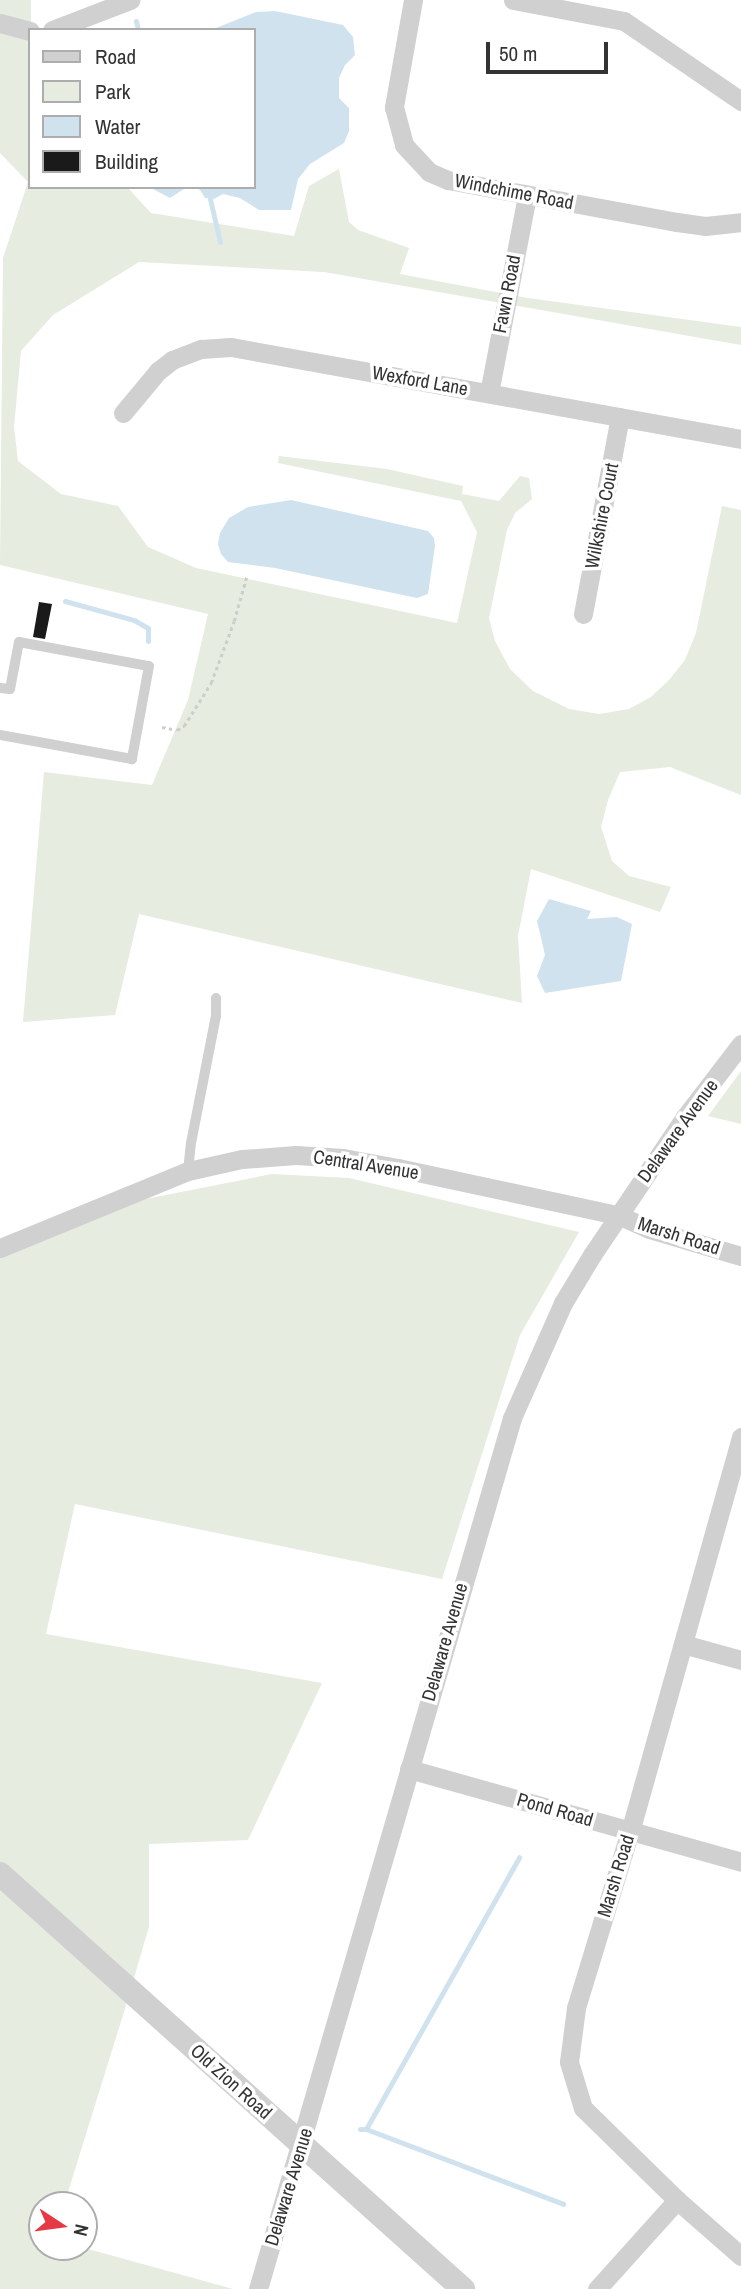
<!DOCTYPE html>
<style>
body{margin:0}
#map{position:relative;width:741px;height:2289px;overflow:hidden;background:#fff;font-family:"Archivo Narrow",sans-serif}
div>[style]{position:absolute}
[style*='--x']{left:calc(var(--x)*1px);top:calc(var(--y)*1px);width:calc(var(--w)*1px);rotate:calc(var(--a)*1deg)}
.green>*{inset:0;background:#e6ecdf}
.water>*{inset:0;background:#cfe2ee}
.stream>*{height:5px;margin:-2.5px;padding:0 2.5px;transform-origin:2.5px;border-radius:2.5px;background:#cfe2ee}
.building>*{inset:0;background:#1a1a1a}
.path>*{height:2.5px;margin-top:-1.25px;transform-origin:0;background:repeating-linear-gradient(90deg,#cdcdcd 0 3.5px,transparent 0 7px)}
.service>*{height:10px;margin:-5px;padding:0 5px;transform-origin:5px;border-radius:5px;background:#d0d0d0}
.minor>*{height:19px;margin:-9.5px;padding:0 9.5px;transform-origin:9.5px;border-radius:9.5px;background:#d0d0d0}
.tertiary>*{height:24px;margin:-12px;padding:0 12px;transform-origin:12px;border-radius:12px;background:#d0d0d0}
span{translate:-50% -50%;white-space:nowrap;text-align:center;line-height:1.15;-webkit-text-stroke:7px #fff;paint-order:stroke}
.street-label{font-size:19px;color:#333}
.legend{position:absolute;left:28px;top:28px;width:228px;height:161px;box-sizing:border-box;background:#fff;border:2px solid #adadad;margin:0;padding:9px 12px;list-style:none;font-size:21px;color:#333}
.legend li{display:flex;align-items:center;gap:14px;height:35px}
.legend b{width:35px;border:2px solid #adadad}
.north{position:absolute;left:28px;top:2191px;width:70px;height:70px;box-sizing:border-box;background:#fff;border:2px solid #adadad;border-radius:50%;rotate:103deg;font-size:19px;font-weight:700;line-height:28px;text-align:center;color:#333}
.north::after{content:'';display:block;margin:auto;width:24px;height:32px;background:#e63946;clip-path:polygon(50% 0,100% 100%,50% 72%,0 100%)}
.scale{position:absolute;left:486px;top:42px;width:122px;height:32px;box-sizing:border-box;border:4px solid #333;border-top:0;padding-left:9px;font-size:21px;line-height:24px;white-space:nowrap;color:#333;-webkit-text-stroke:5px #fff;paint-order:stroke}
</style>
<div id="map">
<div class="green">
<i style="clip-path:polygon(0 0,31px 0,30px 187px,127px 187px,151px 213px,294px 236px,309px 186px,339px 169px,349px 222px,358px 230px,409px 248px,400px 274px,528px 298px,741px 327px,741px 345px,324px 272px,139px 262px,53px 315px,21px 351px,14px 427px,18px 461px,61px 494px,118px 506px,148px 547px,196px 568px,457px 623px,477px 532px,461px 501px,278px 463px,279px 456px,387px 469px,463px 486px,462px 494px,499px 501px,520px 476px,529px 478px,532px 499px,515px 513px,507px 530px,489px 618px,495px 641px,510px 669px,533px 691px,569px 709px,599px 714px,629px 709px,651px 697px,669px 680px,685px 660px,696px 633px,722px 506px,741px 510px,741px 795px,670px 767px,620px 772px,608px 800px,601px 827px,612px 861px,629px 876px,671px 887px,660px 912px,531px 869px,518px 936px,522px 1003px,139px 914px,115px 1015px,23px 1022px,44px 772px,152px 785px,188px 700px,208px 614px,0 565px,3px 258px,28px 182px,0 153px)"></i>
<i style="clip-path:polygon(741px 1071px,741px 1124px,708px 1116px)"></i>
<i style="clip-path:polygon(272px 1174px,349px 1178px,579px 1232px,520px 1335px,442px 1579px,75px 1504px,46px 1634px,322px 1683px,248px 1840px,149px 1844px,149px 1927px,123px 2015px,64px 2205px,42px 2205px,42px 2247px,81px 2247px,233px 2289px,0 2289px,0 1247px,85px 1211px)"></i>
</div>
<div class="water">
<i style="clip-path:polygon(275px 11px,343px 25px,353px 37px,355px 55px,345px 65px,339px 78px,339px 98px,349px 108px,349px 131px,344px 143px,310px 164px,298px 179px,291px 210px,259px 210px,240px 198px,223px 194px,214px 199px,205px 198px,200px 190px,193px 187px,254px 187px,254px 30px,211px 30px,256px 12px)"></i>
<i style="clip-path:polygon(149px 187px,187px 187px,170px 198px)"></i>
<i style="clip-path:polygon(291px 500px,428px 531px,434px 538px,435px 546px,428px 594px,417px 598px,275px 568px,228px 562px,221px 554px,218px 544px,220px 533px,229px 518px,248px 507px)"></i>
<i style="clip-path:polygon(549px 899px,591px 911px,587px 919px,617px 917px,632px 924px,621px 981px,545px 993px,537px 976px,545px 955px,537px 921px)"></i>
</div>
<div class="stream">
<i style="--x:136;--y:21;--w:9;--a:77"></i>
<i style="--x:210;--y:199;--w:44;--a:76.9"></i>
<i style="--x:65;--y:601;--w:72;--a:15.4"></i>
<i style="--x:134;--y:620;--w:16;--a:30"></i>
<i style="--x:148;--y:628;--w:13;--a:90"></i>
<i style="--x:360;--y:2129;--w:6;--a:0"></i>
<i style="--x:366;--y:2129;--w:211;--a:20.8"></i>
<i style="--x:366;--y:2129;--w:312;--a:-60.6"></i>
</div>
<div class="building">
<i style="clip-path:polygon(39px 602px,52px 604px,45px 639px,33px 637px)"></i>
</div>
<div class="path">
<i style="--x:162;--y:727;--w:15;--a:11"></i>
<i style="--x:177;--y:730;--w:8;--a:-30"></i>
<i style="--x:184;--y:726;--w:51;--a:-57.9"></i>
<i style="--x:211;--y:683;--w:66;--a:-69.6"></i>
<i style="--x:234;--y:621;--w:48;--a:-74.2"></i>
</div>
<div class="service">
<i style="--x:0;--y:688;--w:10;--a:6"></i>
<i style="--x:10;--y:689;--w:48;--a:-79.2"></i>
<i style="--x:19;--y:642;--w:132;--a:10.5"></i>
<i style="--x:149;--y:666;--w:95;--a:100.4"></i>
<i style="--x:132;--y:759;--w:134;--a:-169.7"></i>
<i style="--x:188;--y:1171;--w:28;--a:-84"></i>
<i style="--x:191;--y:1143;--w:129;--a:-78.9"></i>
<i style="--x:216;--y:1016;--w:18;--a:-90"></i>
</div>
<div class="minor">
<i style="--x:413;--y:0;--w:109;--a:100.1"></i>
<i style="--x:394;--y:107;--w:39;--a:75"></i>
<i style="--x:404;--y:145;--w:37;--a:47"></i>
<i style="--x:429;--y:172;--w:21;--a:23"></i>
<i style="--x:448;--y:180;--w:233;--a:10.4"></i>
<i style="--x:677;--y:222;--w:28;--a:8"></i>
<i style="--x:705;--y:226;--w:36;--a:-6"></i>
<i style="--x:513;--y:0;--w:113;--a:10.7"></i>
<i style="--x:624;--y:21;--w:142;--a:34.4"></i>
<i style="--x:0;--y:23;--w:31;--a:15"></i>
<i style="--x:52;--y:30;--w:84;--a:-21"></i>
<i style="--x:489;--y:393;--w:202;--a:-79.1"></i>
<i style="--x:123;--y:413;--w:55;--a:-50.2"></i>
<i style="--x:158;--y:371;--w:18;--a:-38"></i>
<i style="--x:172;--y:360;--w:31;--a:-21"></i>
<i style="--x:201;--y:349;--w:30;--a:-4"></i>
<i style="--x:231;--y:347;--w:518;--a:10.23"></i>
<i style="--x:583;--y:614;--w:200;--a:-79.4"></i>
<i style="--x:0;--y:1248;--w:203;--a:-22.3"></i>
<i style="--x:188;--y:1171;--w:55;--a:-12.5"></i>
<i style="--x:242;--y:1159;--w:54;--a:-4.2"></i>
<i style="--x:296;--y:1155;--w:47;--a:3.7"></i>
<i style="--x:343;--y:1158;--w:56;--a:10.3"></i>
<i style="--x:398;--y:1168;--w:225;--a:12.1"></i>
<i style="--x:618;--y:1215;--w:34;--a:24"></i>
<i style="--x:649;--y:1229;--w:96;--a:16.4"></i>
<i style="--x:741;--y:1437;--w:409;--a:105.7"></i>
<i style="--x:630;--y:1831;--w:185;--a:107"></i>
<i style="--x:576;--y:2008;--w:54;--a:97.4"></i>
<i style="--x:569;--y:2062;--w:48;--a:73.1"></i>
<i style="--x:583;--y:2108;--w:132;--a:44.4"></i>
<i style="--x:677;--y:2200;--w:85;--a:41.2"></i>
<i style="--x:683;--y:1644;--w:60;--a:15.4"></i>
<i style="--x:409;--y:1769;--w:345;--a:15.6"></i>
<i style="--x:258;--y:2289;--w:907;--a:-73.74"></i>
<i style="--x:512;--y:1418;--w:126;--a:-66.1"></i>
<i style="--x:563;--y:1303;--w:56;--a:-58.9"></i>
<i style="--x:592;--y:1255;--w:166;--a:-56"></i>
<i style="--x:685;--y:1117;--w:92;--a:-52.5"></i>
<i style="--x:597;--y:2289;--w:120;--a:-48"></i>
</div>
<div class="tertiary">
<i style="--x:0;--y:1874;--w:622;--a:41.87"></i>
</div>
<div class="street-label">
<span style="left:514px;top:192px;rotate:11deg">Windchime Road</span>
<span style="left:507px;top:294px;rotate:-79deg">Fawn Road</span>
<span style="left:420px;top:381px;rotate:10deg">Wexford Lane</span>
<span style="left:602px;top:516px;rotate:-79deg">Wilkshire Court</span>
<span style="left:678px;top:1131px;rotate:-54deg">Delaware Avenue</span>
<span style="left:366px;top:1165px;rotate:9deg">Central Avenue</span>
<span style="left:679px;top:1236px;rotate:18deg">Marsh Road</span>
<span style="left:445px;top:1642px;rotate:-74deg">Delaware Avenue</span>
<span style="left:555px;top:1810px;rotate:16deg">Pond Road</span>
<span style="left:616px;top:1876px;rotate:-73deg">Marsh Road</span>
<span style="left:231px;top:2082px;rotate:42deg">Old Zion Road</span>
<span style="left:289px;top:2187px;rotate:-73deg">Delaware Avenue</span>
</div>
<ul class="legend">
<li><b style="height:9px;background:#d0d0d0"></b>Road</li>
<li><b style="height:19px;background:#e6ecdf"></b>Park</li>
<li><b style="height:19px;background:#cfe2ee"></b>Water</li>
<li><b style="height:19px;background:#1a1a1a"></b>Building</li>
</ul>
<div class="north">N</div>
<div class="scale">50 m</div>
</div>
